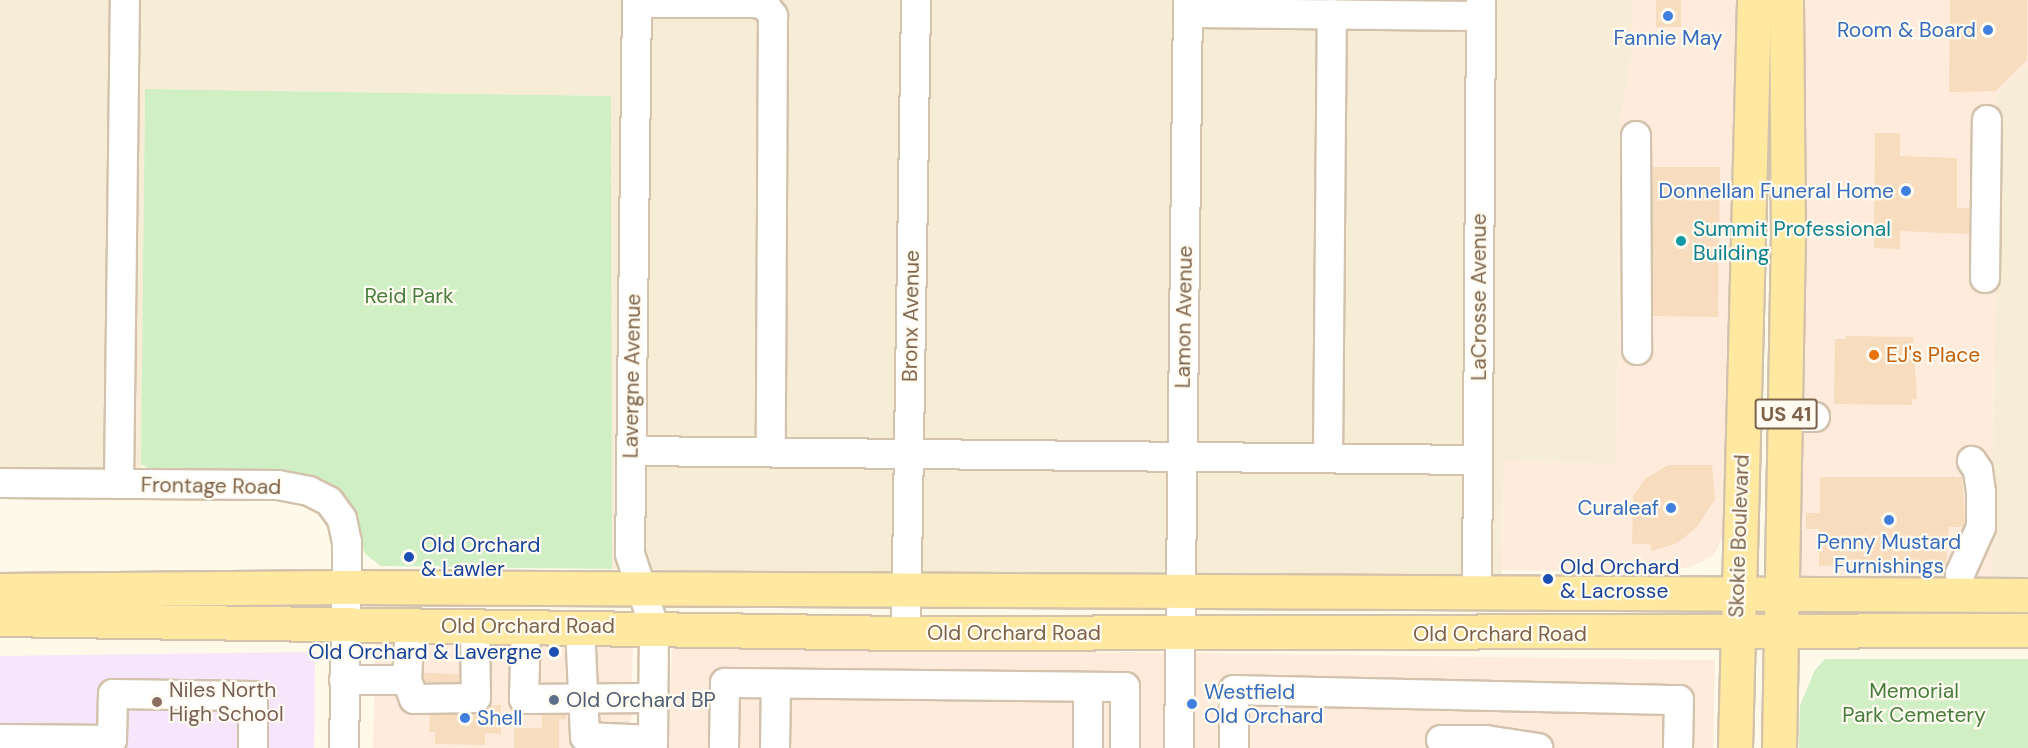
<!DOCTYPE html>
<style>
body{margin:0}
#map{position:relative;width:2028px;height:748px;overflow:hidden;background:#fef9e9;font-family:"DM Sans",sans-serif}
div>[style]{position:absolute}
[style*='--x']{left:calc(var(--x)*1px);top:calc(var(--y)*1px);width:calc(var(--w)*1px);rotate:calc(var(--a)*1deg)}
.residential>*{inset:0;background:#f7ecd6}
.commercial>*{inset:0;background:#ffebdc}
.education>*{inset:0;background:#f6e5fb}
.green>*{inset:0;background:#d0efc5}
.building>*{inset:0;background:#f7dcbd}
.roads{filter:drop-shadow(2px 0 #d3c2ac) drop-shadow(-2px 0 #d3c2ac) drop-shadow(0 2px #d3c2ac) drop-shadow(0 -2px #d3c2ac)}
.minor>*{height:28px;margin:-14px;padding:0 14px;transform-origin:14px;border-radius:14px;background:#fff}
.major>*{height:33px;margin:-16.5px;padding:0 16.5px;transform-origin:16.5px;border-radius:16.5px;background:#ffe89f}
.dots>*{width:16px;height:16px;translate:-50% -50%;box-sizing:border-box;border:3px solid #fffbf1;border-radius:50%}
span{translate:-50% -50%;white-space:nowrap;text-align:center;line-height:1.15;-webkit-text-stroke:4.5px #fffbf1;paint-order:stroke}
.shield-label span{padding:2px 4px;background:#fffbf1;border:2px solid;border-radius:4px;-webkit-text-stroke-width:0}
.shield-label{font-size:20px;color:#7d6249;font-weight:700}
.shop-label{font-size:21px;color:#366cbe}
.right{translate:-100% -50%;text-align:right}
.left{translate:0 -50%;text-align:left}
.culture-label{font-size:21px;color:#0d838f}
.park-label{font-size:21px;color:#477d3c}
.street-label{font-size:21px;color:#7d6249}
.food-label{font-size:21px;color:#c56008}
.transit-label{font-size:21px;color:#164399}
.education-label{font-size:21px;color:#785e54}
.service-label{font-size:21px;color:#4e5e75}
</style>
<div id="map">
<div class="residential">
<i style="clip-path:polygon(0 0,1631px 0,1631px 60px,1620px 122px,1617px 463px,1503px 462px,1502px 581px,612px 569px,611px 96px,145px 89px,141px 496px,0 495px)"></i>
<i style="clip-path:polygon(2028px 66px,2028px 584px,1992px 584px,1996px 96px)"></i>
</div>
<div class="commercial">
<i style="clip-path:polygon(1631px 0,1743px 0,1734px 286px,1727px 334px,1723px 536px,1714px 555px,1691px 567px,1638px 573px,1502px 570px,1503px 462px,1617px 463px,1620px 122px,1631px 60px)"></i>
<i style="clip-path:polygon(1797px 0,2028px 0,2028px 66px,1996px 96px,1992px 584px,1795px 581px)"></i>
<i style="clip-path:polygon(375px 643px,633px 643px,630px 748px,373px 748px)"></i>
<i style="clip-path:polygon(672px 646px,1715px 660px,1713px 748px,669px 748px)"></i>
</div>
<div class="education">
<i style="clip-path:polygon(315px 652px,314px 748px,0 748px,0 656px)"></i>
</div>
<div class="green">
<i style="clip-path:polygon(145px 89px,611px 96px,612px 569px,381px 566px,365px 554px,345px 496px,331px 484px,291px 474px,160px 475px,141px 464px)"></i>
<i style="clip-path:polygon(1825px 659px,2028px 659px,2028px 748px,1799px 748px,1800px 705px,1815px 670px)"></i>
</div>
<div class="building">
<i style="clip-path:polygon(1656px 0,1681px 0,1681px 27px,1656px 27px)"></i>
<i style="clip-path:polygon(1950px 0,2027px 0,2027px 60px,1996px 91px,1949px 92px)"></i>
<i style="clip-path:polygon(1875px 133px,1900px 133px,1900px 156px,1957px 158px,1957px 208px,1969px 208px,1969px 234px,1900px 231px,1900px 249px,1874px 248px)"></i>
<i style="clip-path:polygon(1653px 167px,1720px 167px,1718px 317px,1653px 316px)"></i>
<i style="clip-path:polygon(1846px 336px,1913px 337px,1917px 399px,1912px 399px,1912px 405px,1834px 404px,1835px 339px,1846px 339px)"></i>
<i style="clip-path:polygon(1668px 465px,1712px 465px,1715px 499px,1696px 528px,1677px 543px,1652px 551px,1650px 544px,1632px 544px,1633px 496px,1645px 479px)"></i>
<i style="clip-path:polygon(1820px 477px,1962px 477px,1965px 523px,1963px 527px,1949px 527px,1946px 566px,1819px 566px,1819px 529px,1806px 529px,1806px 513px,1820px 513px)"></i>
<i style="clip-path:polygon(424px 673px,459px 674px,459px 682px,425px 682px)"></i>
<i style="clip-path:polygon(491px 705px,501px 705px,501px 734px,485px 733px,485px 745px,435px 744px,435px 732px,429px 732px,430px 715px,477px 714px)"></i>
<i style="clip-path:polygon(542px 715px,566px 715px,566px 719px,559px 719px,559px 748px,514px 748px,514px 728px,542px 728px)"></i>
</div>
<div class="roads">
<div class="minor">
<i style="--x:637;--y:0;--w:554;--a:90.72"></i>
<i style="--x:630;--y:554;--w:76;--a:71.6"></i>
<i style="--x:654;--y:626;--w:122;--a:90.5"></i>
<i style="--x:637;--y:3;--w:117;--a:0"></i>
<i style="--x:754;--y:3;--w:11;--a:10"></i>
<i style="--x:765;--y:5;--w:14;--a:54"></i>
<i style="--x:773;--y:16;--w:436;--a:90.3"></i>
<i style="--x:1188;--y:13;--w:293;--a:0.6"></i>
<i style="--x:1636;--y:136;--w:214;--a:89.7"></i>
<i style="--x:1985;--y:278;--w:158;--a:-89.3"></i>
<i style="--x:1786;--y:417;--w:29;--a:0"></i>
<i style="--x:631;--y:451;--w:847;--a:0.61"></i>
<i style="--x:1328;--y:458;--w:444;--a:-89.5"></i>
<i style="--x:0;--y:483;--w:278;--a:0.4"></i>
<i style="--x:278;--y:485;--w:32;--a:11"></i>
<i style="--x:309;--y:491;--w:22;--a:27"></i>
<i style="--x:329;--y:501;--w:22;--a:54"></i>
<i style="--x:342;--y:519;--w:24;--a:78"></i>
<i style="--x:347;--y:542;--w:206;--a:90.8"></i>
<i style="--x:119;--y:484;--w:484;--a:-89.3"></i>
<i style="--x:1477;--y:595;--w:595;--a:-89.61"></i>
<i style="--x:1960;--y:595;--w:21;--a:-90"></i>
<i style="--x:1960;--y:574;--w:51;--a:-65.9"></i>
<i style="--x:1981;--y:527;--w:35;--a:-90"></i>
<i style="--x:1981;--y:492;--w:22;--a:-98"></i>
<i style="--x:1978;--y:470;--w:11;--a:-124"></i>
<i style="--x:526;--y:626;--w:73;--a:91.6"></i>
<i style="--x:524;--y:699;--w:129;--a:-0.4"></i>
<i style="--x:580;--y:626;--w:111;--a:87.4"></i>
<i style="--x:585;--y:737;--w:68;--a:2.5"></i>
<i style="--x:906;--y:633;--w:633;--a:-89.09"></i>
<i style="--x:344;--y:680;--w:63;--a:0"></i>
<i style="--x:407;--y:680;--w:55;--a:-86.9"></i>
<i style="--x:407;--y:680;--w:20;--a:70"></i>
<i style="--x:414;--y:699;--w:62;--a:-0.9"></i>
<i style="--x:476;--y:698;--w:73;--a:-90.8"></i>
<i style="--x:1088;--y:687;--w:61;--a:90"></i>
<i style="--x:0;--y:739;--w:112;--a:0.5"></i>
<i style="--x:112;--y:740;--w:46;--a:-88.8"></i>
<i style="--x:113;--y:694;--w:140;--a:0.8"></i>
<i style="--x:253;--y:696;--w:52;--a:90"></i>
<i style="--x:1441;--y:740;--w:45;--a:0"></i>
<i style="--x:1486;--y:740;--w:53;--a:8.7"></i>
<i style="--x:724;--y:748;--w:65;--a:-89.1"></i>
<i style="--x:725;--y:683;--w:400;--a:0.6"></i>
<i style="--x:1125;--y:687;--w:61;--a:90"></i>
<i style="--x:775;--y:748;--w:64;--a:-89.1"></i>
<i style="--x:1179;--y:748;--w:748;--a:-89.31"></i>
<i style="--x:1234;--y:748;--w:58;--a:-90"></i>
<i style="--x:1234;--y:690;--w:445;--a:1.3"></i>
<i style="--x:1679;--y:700;--w:48;--a:91.2"></i>
</div>
<div class="major">
<i style="--x:0;--y:590;--w:346;--a:-0.5"></i>
<i style="--x:346;--y:587;--w:1682;--a:0.27"></i>
<i style="--x:0;--y:619;--w:906;--a:0.89"></i>
<i style="--x:906;--y:633;--w:1122;--a:-0.15"></i>
<i style="--x:1735;--y:748;--w:748;--a:-88.54"></i>
<i style="--x:1779;--y:748;--w:514;--a:-89"></i>
<i style="--x:1788;--y:234;--w:234;--a:-90.5"></i>
</div>
</div>
<div class="dots">
<i style="left:1668px;top:16px;background:#3f7fe0"></i>
<i style="left:1988px;top:30px;background:#3f7fe0"></i>
<i style="left:1906px;top:191px;background:#3f7fe0"></i>
<i style="left:1681px;top:241px;background:#0f9aa8"></i>
<i style="left:1874px;top:355px;background:#e8710a"></i>
<i style="left:1671px;top:508px;background:#3f7fe0"></i>
<i style="left:1889px;top:520px;background:#3f7fe0"></i>
<i style="left:409px;top:557px;background:#1a4fb4"></i>
<i style="left:1548px;top:579px;background:#1a4fb4"></i>
<i style="left:554px;top:652px;background:#1a4fb4"></i>
<i style="left:554px;top:700px;background:#5c6f8a"></i>
<i style="left:157px;top:702px;background:#8d6e63"></i>
<i style="left:1192px;top:704px;background:#3f7fe0"></i>
<i style="left:465px;top:718px;background:#3f7fe0"></i>
</div>
<div class="shield-label">
<span style="left:1786px;top:414px">US 41</span>
</div>
<div class="shop-label">
<span class="right" style="left:1976px;top:30px">Room &amp; Board</span>
<span style="left:1668px;top:38px">Fannie May</span>
<span class="right" style="left:1894px;top:191px">Donnellan Funeral Home</span>
<span class="right" style="left:1659px;top:508px">Curaleaf</span>
<span style="left:1889px;top:554px">Penny Mustard<br>Furnishings</span>
<span class="left" style="left:1204px;top:704px">Westfield<br>Old Orchard</span>
<span class="left" style="left:477px;top:718px">Shell</span>
</div>
<div class="culture-label">
<span class="left" style="left:1693px;top:241px">Summit Professional<br>Building</span>
</div>
<div class="park-label">
<span style="left:409px;top:296px">Reid Park</span>
<span style="left:1914px;top:703px">Memorial<br>Park Cemetery</span>
</div>
<div class="street-label">
<span style="left:1479px;top:297px;rotate:-90deg">LaCrosse Avenue</span>
<span style="left:911px;top:316px;rotate:-89deg">Bronx Avenue</span>
<span style="left:1184px;top:317px;rotate:-89deg">Lamon Avenue</span>
<span style="left:632px;top:376px;rotate:-89deg">Lavergne Avenue</span>
<span style="left:211px;top:486px;rotate:1deg">Frontage Road</span>
<span style="left:1739px;top:536px;rotate:-88deg">Skokie Boulevard</span>
<span style="left:528px;top:626px">Old Orchard Road</span>
<span style="left:1014px;top:633px">Old Orchard Road</span>
<span style="left:1500px;top:634px">Old Orchard Road</span>
</div>
<div class="food-label">
<span class="left" style="left:1886px;top:355px">EJ's Place</span>
</div>
<div class="transit-label">
<span class="left" style="left:421px;top:557px">Old Orchard<br>&amp; Lawler</span>
<span class="left" style="left:1560px;top:579px">Old Orchard<br>&amp; Lacrosse</span>
<span class="right" style="left:542px;top:652px">Old Orchard &amp; Lavergne</span>
</div>
<div class="education-label">
<span class="left" style="left:169px;top:702px">Niles North<br>High School</span>
</div>
<div class="service-label">
<span class="left" style="left:566px;top:700px">Old Orchard BP</span>
</div>
</div>
